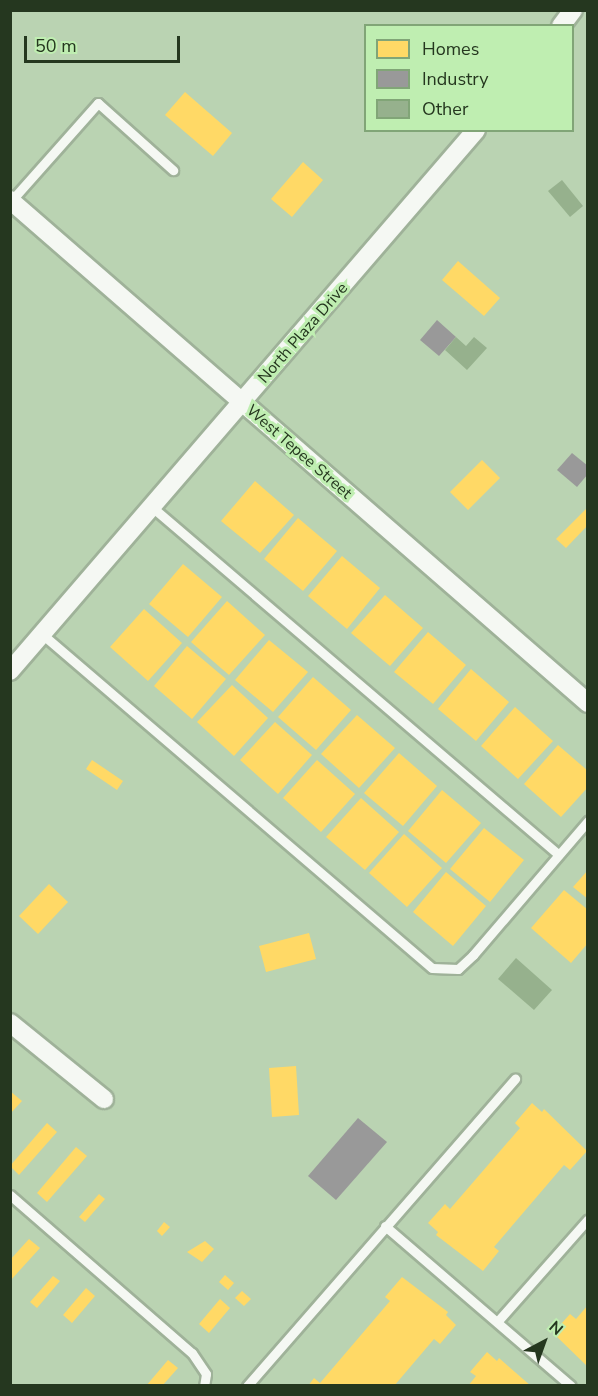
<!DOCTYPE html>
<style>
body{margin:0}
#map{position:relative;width:598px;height:1396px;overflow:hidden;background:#bad3b2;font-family:"Nunito Sans",sans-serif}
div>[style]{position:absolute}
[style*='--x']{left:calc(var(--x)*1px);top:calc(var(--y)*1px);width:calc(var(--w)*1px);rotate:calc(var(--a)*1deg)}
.homes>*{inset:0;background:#ffd966}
.industry>*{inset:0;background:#999}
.building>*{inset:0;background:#96b18d}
.roads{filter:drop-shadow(2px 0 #9fb299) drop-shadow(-2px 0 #9fb299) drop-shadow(0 2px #9fb299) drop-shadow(0 -2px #9fb299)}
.service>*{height:9px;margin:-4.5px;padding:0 4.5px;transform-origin:4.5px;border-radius:4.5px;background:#f5f8f3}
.minor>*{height:18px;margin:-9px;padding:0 9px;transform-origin:9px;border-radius:9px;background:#f5f8f3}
span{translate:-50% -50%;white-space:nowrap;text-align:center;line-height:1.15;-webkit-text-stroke:6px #bfeeb1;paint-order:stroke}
.street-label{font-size:16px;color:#25371f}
.frame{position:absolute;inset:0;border:12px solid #25371f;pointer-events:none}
.legend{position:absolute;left:364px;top:24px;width:210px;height:108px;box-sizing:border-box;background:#bfeeb1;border:2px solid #81a577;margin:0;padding:8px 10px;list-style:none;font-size:18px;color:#25371f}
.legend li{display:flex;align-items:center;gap:12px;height:30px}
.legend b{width:30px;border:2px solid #81a577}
.north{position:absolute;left:514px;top:1312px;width:60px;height:60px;-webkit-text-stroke:4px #bfeeb1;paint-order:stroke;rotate:41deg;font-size:16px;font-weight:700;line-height:24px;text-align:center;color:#25371f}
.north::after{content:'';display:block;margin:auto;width:21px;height:27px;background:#25371f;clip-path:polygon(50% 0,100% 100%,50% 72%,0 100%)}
.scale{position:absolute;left:24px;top:36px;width:156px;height:27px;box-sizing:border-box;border:3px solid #25371f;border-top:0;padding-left:8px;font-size:18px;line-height:21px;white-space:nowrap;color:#25371f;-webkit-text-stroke:4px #bfeeb1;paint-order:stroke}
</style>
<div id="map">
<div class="homes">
<i style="clip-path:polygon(185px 92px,232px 133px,213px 156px,165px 115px)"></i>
<i style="clip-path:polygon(303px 162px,323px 180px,292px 217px,271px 199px)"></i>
<i style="clip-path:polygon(458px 261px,500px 298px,484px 316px,442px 280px)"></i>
<i style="clip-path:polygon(482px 460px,500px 478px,468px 510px,450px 492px)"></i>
<i style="clip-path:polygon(255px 481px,294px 515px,260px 553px,221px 521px)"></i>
<i style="clip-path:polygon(588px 507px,588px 525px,566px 548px,556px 539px)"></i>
<i style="clip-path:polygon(298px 518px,337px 551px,303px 591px,264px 559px)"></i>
<i style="clip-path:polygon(342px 556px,380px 588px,347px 629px,308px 596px)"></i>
<i style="clip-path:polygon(183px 564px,222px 597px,188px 637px,149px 604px)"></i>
<i style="clip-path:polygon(385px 595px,423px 628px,390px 666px,351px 633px)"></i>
<i style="clip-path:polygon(227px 601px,265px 635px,229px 675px,191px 642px)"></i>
<i style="clip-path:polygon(144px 609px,182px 643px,148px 681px,110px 647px)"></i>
<i style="clip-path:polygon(428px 632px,466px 665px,433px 704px,394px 672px)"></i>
<i style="clip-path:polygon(269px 640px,308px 672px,273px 712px,235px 680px)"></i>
<i style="clip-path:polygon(187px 646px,226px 679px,192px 719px,154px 686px)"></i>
<i style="clip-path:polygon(471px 669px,509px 702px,476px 741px,438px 709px)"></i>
<i style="clip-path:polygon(313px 677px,351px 710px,316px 750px,278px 717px)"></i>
<i style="clip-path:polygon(232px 685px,268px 718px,234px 756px,197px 722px)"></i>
<i style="clip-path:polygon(515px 707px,553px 741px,518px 779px,481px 746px)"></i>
<i style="clip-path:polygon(357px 715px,395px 748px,359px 788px,321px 754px)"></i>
<i style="clip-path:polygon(275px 722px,312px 755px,278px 794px,240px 760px)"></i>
<i style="clip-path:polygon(558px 745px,588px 771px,588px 787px,561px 817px,524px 784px)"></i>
<i style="clip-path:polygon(399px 753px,437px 786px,403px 826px,364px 793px)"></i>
<i style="clip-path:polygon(92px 760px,123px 781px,117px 790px,86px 769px)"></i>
<i style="clip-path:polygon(317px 760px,355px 794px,321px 832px,283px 798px)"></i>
<i style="clip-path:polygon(442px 790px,481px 823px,446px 863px,408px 831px)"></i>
<i style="clip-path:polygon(361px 798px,399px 832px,365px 870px,326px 837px)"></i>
<i style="clip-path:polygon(484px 828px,524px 860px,490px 902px,450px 869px)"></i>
<i style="clip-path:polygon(404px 834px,442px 868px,407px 907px,369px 873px)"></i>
<i style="clip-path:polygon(588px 870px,588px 899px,573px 887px)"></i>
<i style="clip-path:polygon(446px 872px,486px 906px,453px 946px,413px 912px)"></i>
<i style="clip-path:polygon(49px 884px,68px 902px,38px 934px,19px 916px)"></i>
<i style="clip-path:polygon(564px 890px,588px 910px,588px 943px,571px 963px,531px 928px)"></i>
<i style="clip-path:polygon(309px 933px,316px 959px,266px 972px,259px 946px)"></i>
<i style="clip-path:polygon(296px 1066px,299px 1115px,272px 1117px,269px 1068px)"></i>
<i style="clip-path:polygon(10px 1091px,22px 1101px,10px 1114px)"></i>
<i style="clip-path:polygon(532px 1103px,542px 1112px,544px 1109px,587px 1151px,570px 1170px,564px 1165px,494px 1247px,499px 1251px,483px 1271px,436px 1235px,438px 1232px,428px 1223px,445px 1204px,450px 1209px,520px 1128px,515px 1123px)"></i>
<i style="clip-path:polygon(47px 1123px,57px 1132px,19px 1175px,10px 1166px)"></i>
<i style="clip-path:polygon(76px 1147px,87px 1156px,47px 1202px,37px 1193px)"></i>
<i style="clip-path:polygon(99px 1194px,105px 1199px,85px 1222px,79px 1217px)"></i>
<i style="clip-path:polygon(164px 1222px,170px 1227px,162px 1236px,157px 1231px)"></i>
<i style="clip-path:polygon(29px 1239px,40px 1248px,10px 1281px,10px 1260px)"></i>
<i style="clip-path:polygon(205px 1241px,214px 1249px,202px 1262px,187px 1252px)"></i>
<i style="clip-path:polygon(225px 1275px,234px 1283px,228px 1290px,219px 1282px)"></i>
<i style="clip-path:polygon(53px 1276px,60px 1281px,37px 1308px,30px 1302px)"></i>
<i style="clip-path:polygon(402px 1277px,448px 1312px,446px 1315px,456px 1325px,440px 1344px,434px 1339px,394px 1386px,308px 1386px,314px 1378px,320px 1383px,390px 1301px,385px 1297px)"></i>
<i style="clip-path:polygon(86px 1288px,95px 1296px,72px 1323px,63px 1315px)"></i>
<i style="clip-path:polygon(242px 1291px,251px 1299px,244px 1306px,235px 1298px)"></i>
<i style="clip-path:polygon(220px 1299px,230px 1308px,209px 1333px,199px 1324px)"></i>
<i style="clip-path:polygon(588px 1305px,588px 1367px,553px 1333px,570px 1314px,576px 1319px)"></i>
<i style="clip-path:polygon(487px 1352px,497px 1361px,499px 1358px,531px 1386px,468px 1386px,476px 1376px,470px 1372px)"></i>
<i style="clip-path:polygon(168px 1360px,178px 1368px,162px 1386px,146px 1386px)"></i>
</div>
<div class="industry">
<i style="clip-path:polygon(437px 320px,456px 337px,439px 356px,420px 340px)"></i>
<i style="clip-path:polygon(572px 453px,588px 466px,588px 474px,577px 487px,557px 470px)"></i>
<i style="clip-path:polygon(358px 1118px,387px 1142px,336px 1200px,308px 1176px)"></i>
</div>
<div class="building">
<i style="clip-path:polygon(562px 180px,583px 206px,570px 217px,548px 191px)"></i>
<i style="clip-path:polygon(456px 337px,466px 346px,474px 337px,487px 348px,467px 370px,445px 350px)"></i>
<i style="clip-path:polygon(516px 958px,552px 990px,534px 1010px,498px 979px)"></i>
</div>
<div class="roads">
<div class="service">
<i style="--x:11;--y:201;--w:131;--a:-48.4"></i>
<i style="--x:98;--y:103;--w:101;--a:41.8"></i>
<i style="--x:152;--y:507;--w:535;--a:40.53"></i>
<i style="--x:42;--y:634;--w:513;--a:40.58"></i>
<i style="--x:432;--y:968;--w:26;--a:2"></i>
<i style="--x:458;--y:969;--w:21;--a:-43"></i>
<i style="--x:473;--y:955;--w:177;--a:-49.4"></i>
<i style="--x:10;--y:1195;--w:241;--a:41"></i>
<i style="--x:192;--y:1353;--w:25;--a:56"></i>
<i style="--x:206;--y:1374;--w:12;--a:99"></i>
<i style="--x:385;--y:1226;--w:245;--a:40.7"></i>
<i style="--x:497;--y:1322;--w:137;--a:-48.5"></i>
<i style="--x:247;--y:1386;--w:408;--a:-48.9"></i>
</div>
<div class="minor">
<i style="--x:561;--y:26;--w:20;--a:-53"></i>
<i style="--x:10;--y:200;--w:766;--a:41.03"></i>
<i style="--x:10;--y:671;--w:714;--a:-49.26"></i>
<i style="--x:10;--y:1023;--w:121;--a:39"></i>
</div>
</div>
<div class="street-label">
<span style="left:303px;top:333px;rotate:-49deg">North Plaza Drive</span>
<span style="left:299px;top:452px;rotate:41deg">West Tepee Street</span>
</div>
<div class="frame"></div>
<ul class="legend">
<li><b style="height:16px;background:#ffd966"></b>Homes</li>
<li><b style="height:16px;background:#999"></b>Industry</li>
<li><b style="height:16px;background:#96b18d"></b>Other</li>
</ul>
<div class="north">N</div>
<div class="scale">50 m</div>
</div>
